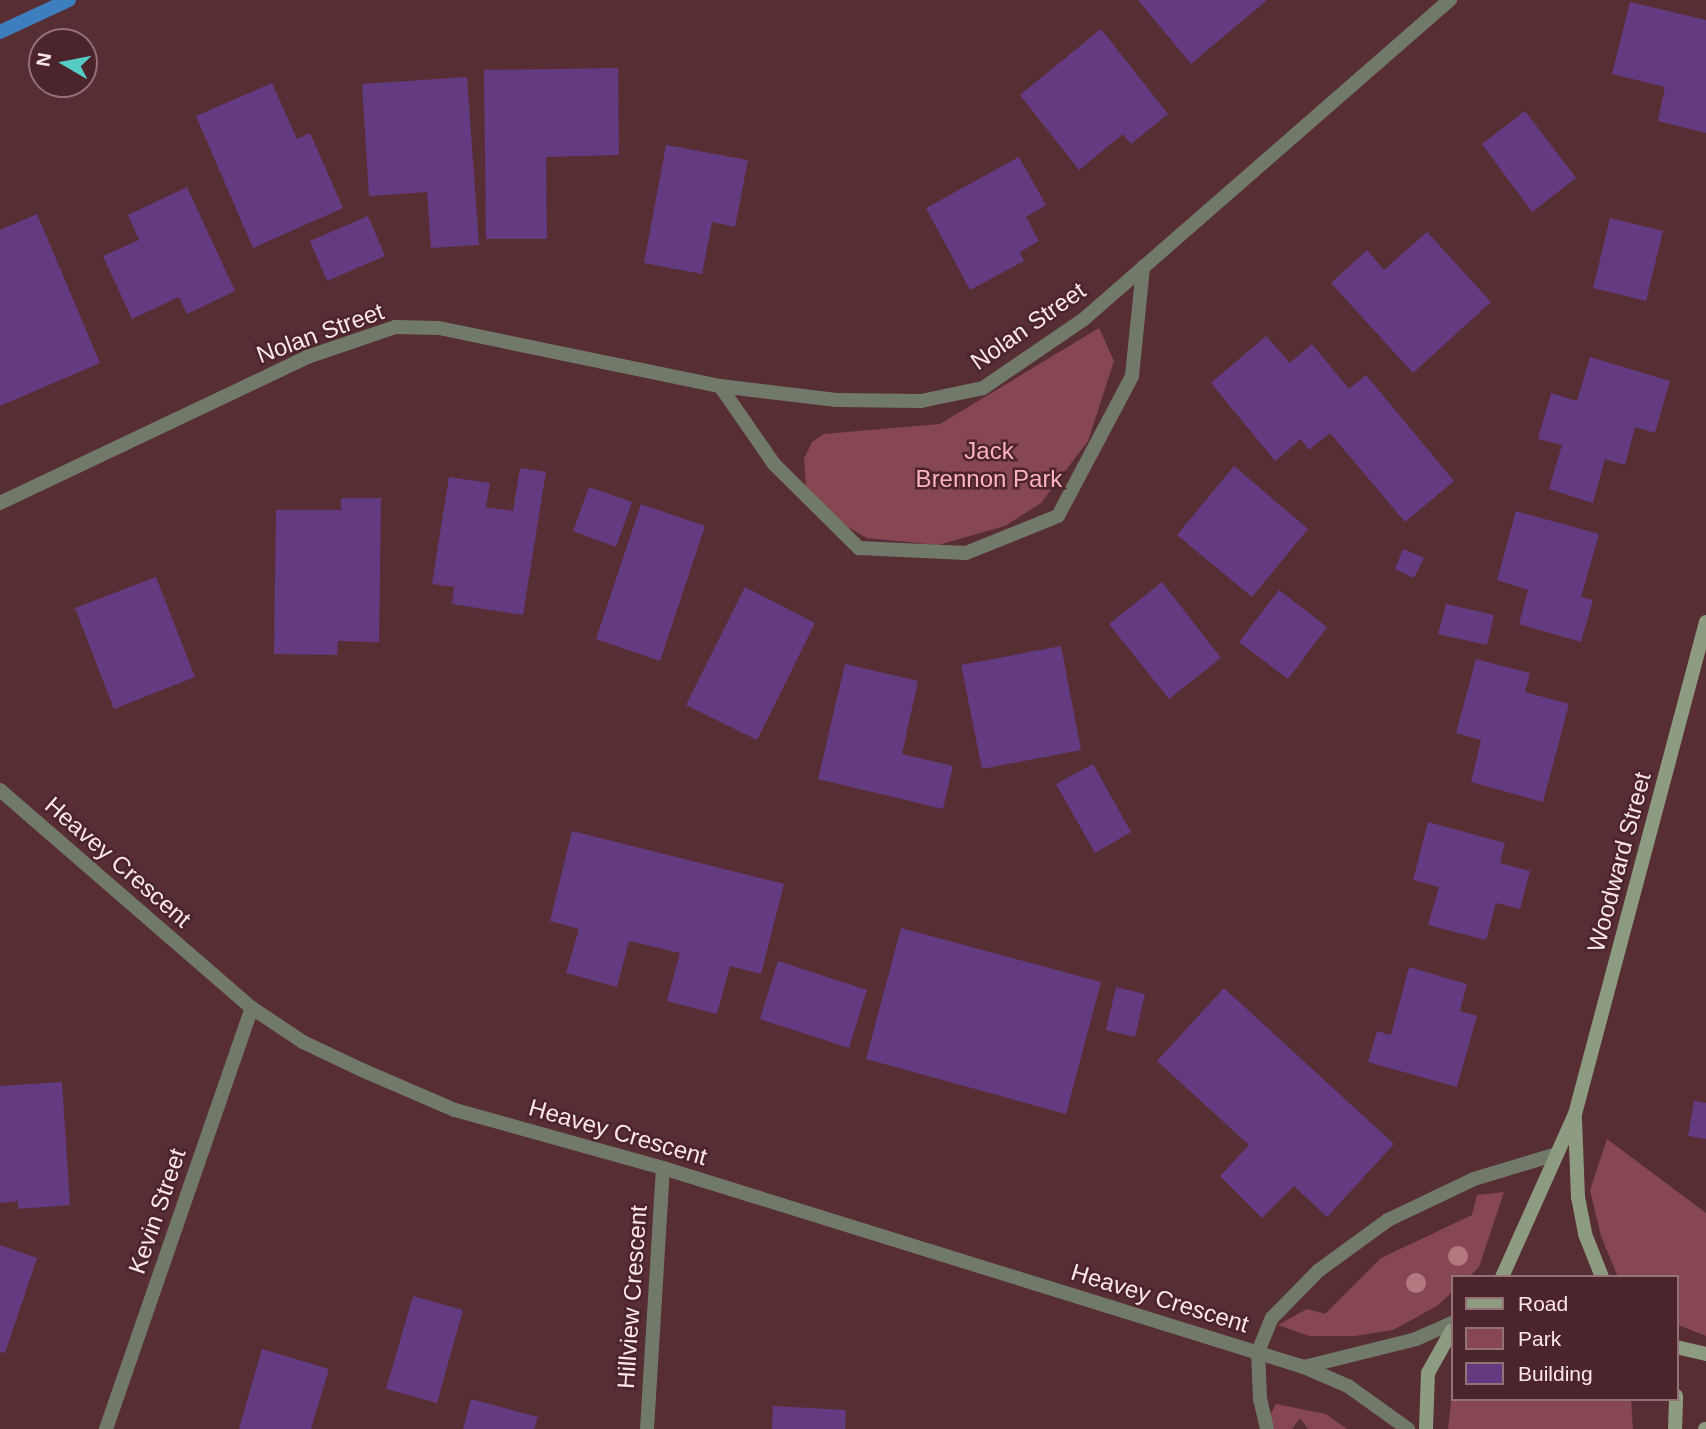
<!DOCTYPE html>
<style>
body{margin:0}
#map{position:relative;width:1706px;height:1429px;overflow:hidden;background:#582e35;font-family:Arial,sans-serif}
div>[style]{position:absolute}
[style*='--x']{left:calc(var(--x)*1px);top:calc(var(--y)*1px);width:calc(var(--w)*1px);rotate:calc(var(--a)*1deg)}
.green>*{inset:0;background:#864652}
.stream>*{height:14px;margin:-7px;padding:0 7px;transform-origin:7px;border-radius:7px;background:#3c7ebe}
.building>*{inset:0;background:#643a80}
.lane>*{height:14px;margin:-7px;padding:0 7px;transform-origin:7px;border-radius:7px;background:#717a69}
.street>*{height:14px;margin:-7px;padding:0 7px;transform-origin:7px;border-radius:7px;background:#717a69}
.secondary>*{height:14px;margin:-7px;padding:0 7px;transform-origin:7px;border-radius:7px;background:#8d9b80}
.trees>*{width:20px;height:20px;margin:-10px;border-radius:50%;background:#b37780}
span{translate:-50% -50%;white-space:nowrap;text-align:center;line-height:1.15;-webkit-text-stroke:5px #4c242b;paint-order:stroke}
.street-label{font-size:24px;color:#fce6e8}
.park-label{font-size:24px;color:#feb3be}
.legend{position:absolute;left:1451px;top:1275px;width:228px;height:126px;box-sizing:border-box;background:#4c242b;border:2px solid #927277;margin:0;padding:9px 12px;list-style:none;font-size:21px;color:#fce6e8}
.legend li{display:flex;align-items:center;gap:14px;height:35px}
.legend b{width:35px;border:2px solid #927277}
.north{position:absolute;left:28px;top:28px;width:70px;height:70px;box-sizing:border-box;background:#4c242b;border:2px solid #927277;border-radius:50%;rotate:280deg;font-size:19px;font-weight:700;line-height:28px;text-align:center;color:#fce6e8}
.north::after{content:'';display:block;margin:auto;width:24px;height:32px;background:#55cdc6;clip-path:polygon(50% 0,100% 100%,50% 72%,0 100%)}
</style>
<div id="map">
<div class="green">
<i style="clip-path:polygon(1099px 328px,1114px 361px,1088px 441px,1041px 503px,1005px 526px,938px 545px,867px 538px,838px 521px,806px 487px,804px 459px,812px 442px,824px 434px,940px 424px)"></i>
<i style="clip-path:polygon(1607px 1139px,1706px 1213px,1706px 1336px,1676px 1324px,1676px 1277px,1618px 1277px,1601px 1236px,1590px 1190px)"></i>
<i style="clip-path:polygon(1504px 1192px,1479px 1267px,1469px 1277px,1452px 1277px,1452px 1292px,1437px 1306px,1393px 1330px,1355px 1336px,1309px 1336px,1278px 1325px,1307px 1309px,1325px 1314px,1381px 1258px,1472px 1215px,1477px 1195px)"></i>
<i style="clip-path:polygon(1452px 1394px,1452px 1399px,1631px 1399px,1633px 1429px,1448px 1429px)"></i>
<i style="clip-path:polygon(1276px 1404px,1326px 1414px,1347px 1429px,1308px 1429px,1300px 1418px,1292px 1429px,1273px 1429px,1269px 1417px)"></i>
</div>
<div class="stream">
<i style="--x:0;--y:32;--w:76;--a:-24.9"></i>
</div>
<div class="building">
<i style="clip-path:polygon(1138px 0,1267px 0,1191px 64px)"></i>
<i style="clip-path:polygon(1630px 2px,1706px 20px,1706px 133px,1658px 121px,1665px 87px,1612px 74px)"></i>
<i style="clip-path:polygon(1101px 29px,1168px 114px,1131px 144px,1123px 134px,1079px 170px,1020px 95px)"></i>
<i style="clip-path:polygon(618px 68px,619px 155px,546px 157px,547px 239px,486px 239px,484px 70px)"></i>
<i style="clip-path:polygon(467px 77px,479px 245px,431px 248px,427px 192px,369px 196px,362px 84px)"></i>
<i style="clip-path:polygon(272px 83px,297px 139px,310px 133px,343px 208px,253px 248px,196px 116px)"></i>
<i style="clip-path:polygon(1525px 111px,1576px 178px,1532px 212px,1482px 144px)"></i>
<i style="clip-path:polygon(666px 145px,748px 160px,735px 227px,712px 222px,702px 274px,644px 263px)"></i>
<i style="clip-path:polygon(1019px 157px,1046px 205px,1026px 217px,1039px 241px,1020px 252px,1024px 261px,970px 290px,926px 208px)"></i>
<i style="clip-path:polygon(187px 187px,235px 291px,187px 314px,179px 297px,132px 319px,103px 256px,139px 240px,128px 215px)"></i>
<i style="clip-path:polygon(37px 214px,100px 363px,0 406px,0 230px)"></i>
<i style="clip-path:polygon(368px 216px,385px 256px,327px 281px,310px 241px)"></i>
<i style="clip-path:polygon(1610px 218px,1663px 231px,1646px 301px,1593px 288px)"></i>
<i style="clip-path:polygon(1427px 232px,1491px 302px,1413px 373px,1331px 283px,1367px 250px,1384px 270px)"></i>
<i style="clip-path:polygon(1266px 336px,1290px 363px,1312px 344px,1349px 389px,1366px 375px,1454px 481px,1405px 522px,1330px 433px,1309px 450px,1301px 439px,1275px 461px,1211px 383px)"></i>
<i style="clip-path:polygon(1590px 357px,1670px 381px,1655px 433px,1635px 427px,1625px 465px,1605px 459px,1593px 503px,1549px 489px,1562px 445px,1538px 439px,1551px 393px,1577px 401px)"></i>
<i style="clip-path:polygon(1234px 466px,1308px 529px,1252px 597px,1177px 535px)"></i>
<i style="clip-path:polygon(520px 468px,546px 472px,523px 615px,452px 604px,454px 587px,432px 584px,449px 477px,490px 483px,486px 507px,513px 511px)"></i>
<i style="clip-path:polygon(589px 487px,632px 502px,616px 547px,573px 531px)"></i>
<i style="clip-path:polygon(341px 498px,381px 498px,379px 642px,338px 641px,337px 655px,274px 654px,276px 510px,341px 510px)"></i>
<i style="clip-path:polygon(641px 504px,705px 526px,660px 661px,596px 639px)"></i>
<i style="clip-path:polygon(1516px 511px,1599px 534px,1581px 597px,1593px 600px,1581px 642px,1519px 624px,1528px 590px,1497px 580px)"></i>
<i style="clip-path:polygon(1403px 549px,1424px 558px,1414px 578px,1395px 569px)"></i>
<i style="clip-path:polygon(156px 577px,195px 677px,114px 709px,75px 608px)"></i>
<i style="clip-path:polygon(1162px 582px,1221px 658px,1169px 699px,1109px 624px)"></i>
<i style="clip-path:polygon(745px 587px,815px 623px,757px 740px,686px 705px)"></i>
<i style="clip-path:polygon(1279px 590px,1327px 627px,1288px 679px,1239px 642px)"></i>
<i style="clip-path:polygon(1446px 604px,1494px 615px,1487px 645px,1438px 634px)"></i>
<i style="clip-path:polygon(1061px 646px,1081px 750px,982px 769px,961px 665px)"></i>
<i style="clip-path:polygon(1476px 659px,1530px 673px,1525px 692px,1569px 704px,1543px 802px,1471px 782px,1481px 740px,1456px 733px)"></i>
<i style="clip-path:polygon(845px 664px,918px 681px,902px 754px,953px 766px,943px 809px,818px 779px)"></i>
<i style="clip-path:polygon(1093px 764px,1131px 832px,1095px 853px,1056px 784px)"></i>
<i style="clip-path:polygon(1428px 822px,1505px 843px,1500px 863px,1530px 871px,1520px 909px,1496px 903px,1486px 940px,1428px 925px,1439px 887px,1413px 880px)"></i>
<i style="clip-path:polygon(572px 831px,784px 884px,761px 974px,730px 966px,717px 1014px,667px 1001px,680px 953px,629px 941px,617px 987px,566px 973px,579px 929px,550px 921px)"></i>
<i style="clip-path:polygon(901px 928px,1101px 982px,1066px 1114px,866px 1059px)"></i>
<i style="clip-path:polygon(778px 961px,867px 990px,849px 1048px,760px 1019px)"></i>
<i style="clip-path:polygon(1409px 967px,1467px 984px,1460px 1011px,1477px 1016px,1457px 1087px,1368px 1062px,1377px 1031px,1391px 1035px)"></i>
<i style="clip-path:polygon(1116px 987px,1145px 994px,1135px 1037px,1106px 1030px)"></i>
<i style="clip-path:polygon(1224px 988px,1394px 1144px,1327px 1217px,1294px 1186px,1262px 1218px,1220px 1176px,1249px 1145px,1157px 1061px)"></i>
<i style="clip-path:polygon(62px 1082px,70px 1205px,18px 1209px,18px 1201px,0 1203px,0 1086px)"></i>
<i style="clip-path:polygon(1694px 1101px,1706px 1103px,1706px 1139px,1688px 1136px)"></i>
<i style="clip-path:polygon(0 1245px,37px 1258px,5px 1353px,0 1352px)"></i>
<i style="clip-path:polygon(413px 1296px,463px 1310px,437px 1403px,386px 1389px)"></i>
<i style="clip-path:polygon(262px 1349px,329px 1369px,311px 1429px,239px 1429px)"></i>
<i style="clip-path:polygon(471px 1399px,538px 1417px,534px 1429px,463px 1429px)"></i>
<i style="clip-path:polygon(773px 1406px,846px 1410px,845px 1429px,772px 1429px)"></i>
</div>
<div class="lane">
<i style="--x:1267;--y:1429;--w:31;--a:-103"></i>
<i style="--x:1260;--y:1399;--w:47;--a:-92.4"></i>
<i style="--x:1258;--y:1352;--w:37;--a:-68"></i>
<i style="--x:1272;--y:1318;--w:66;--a:-45.6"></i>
<i style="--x:1318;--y:1271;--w:87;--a:-36.1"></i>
<i style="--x:1388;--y:1220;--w:95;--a:-25.5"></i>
<i style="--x:1474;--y:1179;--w:87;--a:-16.8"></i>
</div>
<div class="street">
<i style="--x:720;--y:386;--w:95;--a:55.3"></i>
<i style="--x:774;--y:464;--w:120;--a:44.7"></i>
<i style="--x:859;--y:548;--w:107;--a:2.7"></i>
<i style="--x:966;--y:553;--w:99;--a:-21.9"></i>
<i style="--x:1058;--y:516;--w:158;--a:-62.1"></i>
<i style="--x:1132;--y:376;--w:110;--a:-84.2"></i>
<i style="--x:0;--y:503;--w:340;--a:-25.4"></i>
<i style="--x:307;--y:357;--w:93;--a:-18.8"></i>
<i style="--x:395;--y:327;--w:44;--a:1.3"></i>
<i style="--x:439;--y:328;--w:287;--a:11.7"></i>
<i style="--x:720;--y:386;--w:117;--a:6.9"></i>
<i style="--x:836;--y:400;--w:85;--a:0.7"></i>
<i style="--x:921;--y:401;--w:63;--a:-11.8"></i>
<i style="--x:983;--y:388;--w:122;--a:-34.3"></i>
<i style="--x:1084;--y:319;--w:486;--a:-41.1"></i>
<i style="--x:0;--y:790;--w:333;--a:40.9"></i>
<i style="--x:252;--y:1008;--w:61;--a:33.7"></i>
<i style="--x:303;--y:1042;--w:65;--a:25.4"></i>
<i style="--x:362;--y:1070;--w:101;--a:23.3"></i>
<i style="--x:455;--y:1110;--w:216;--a:15.6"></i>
<i style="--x:663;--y:1168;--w:671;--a:17.25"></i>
<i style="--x:1304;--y:1367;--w:48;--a:23.4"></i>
<i style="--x:1348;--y:1386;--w:74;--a:35.6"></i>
<i style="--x:1304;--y:1367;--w:115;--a:-14"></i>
<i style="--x:1416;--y:1339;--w:39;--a:-24"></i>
<i style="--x:106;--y:1429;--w:446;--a:-70.9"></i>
<i style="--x:647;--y:1429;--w:261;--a:-86.5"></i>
</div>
<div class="secondary">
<i style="--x:1575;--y:1119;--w:78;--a:87.8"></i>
<i style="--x:1578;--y:1197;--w:38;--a:79"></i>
<i style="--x:1585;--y:1234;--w:46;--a:68.4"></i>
<i style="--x:1502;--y:1277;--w:179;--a:-65.9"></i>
<i style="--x:1575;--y:1114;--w:509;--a:-75.09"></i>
<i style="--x:1676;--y:1347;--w:31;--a:13"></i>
<i style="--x:1426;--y:1429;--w:56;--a:-88"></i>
<i style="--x:1428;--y:1373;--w:49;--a:-60.8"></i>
<i style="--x:1675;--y:1429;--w:33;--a:-88"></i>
<i style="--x:1705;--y:1429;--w:1;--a:0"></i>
</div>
<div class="trees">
<i style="left:1458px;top:1256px"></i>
<i style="left:1416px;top:1283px"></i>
</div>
<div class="street-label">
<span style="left:1028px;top:326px;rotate:-35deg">Nolan Street</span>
<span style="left:320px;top:333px;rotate:-20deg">Nolan Street</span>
<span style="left:118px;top:862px;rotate:41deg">Heavey Crescent</span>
<span style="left:1619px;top:862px;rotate:-75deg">Woodward Street</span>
<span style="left:618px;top:1132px;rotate:16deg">Heavey Crescent</span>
<span style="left:157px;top:1211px;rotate:-71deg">Kevin Street</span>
<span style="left:632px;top:1297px;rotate:-86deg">Hillview Crescent</span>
<span style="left:1160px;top:1298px;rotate:17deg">Heavey Crescent</span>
</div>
<div class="park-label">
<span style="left:989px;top:465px">Jack<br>Brennon Park</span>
</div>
<ul class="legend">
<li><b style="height:9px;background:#8d9b80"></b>Road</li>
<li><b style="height:19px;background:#864652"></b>Park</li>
<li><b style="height:19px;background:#643a80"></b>Building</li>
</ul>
<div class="north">N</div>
</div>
